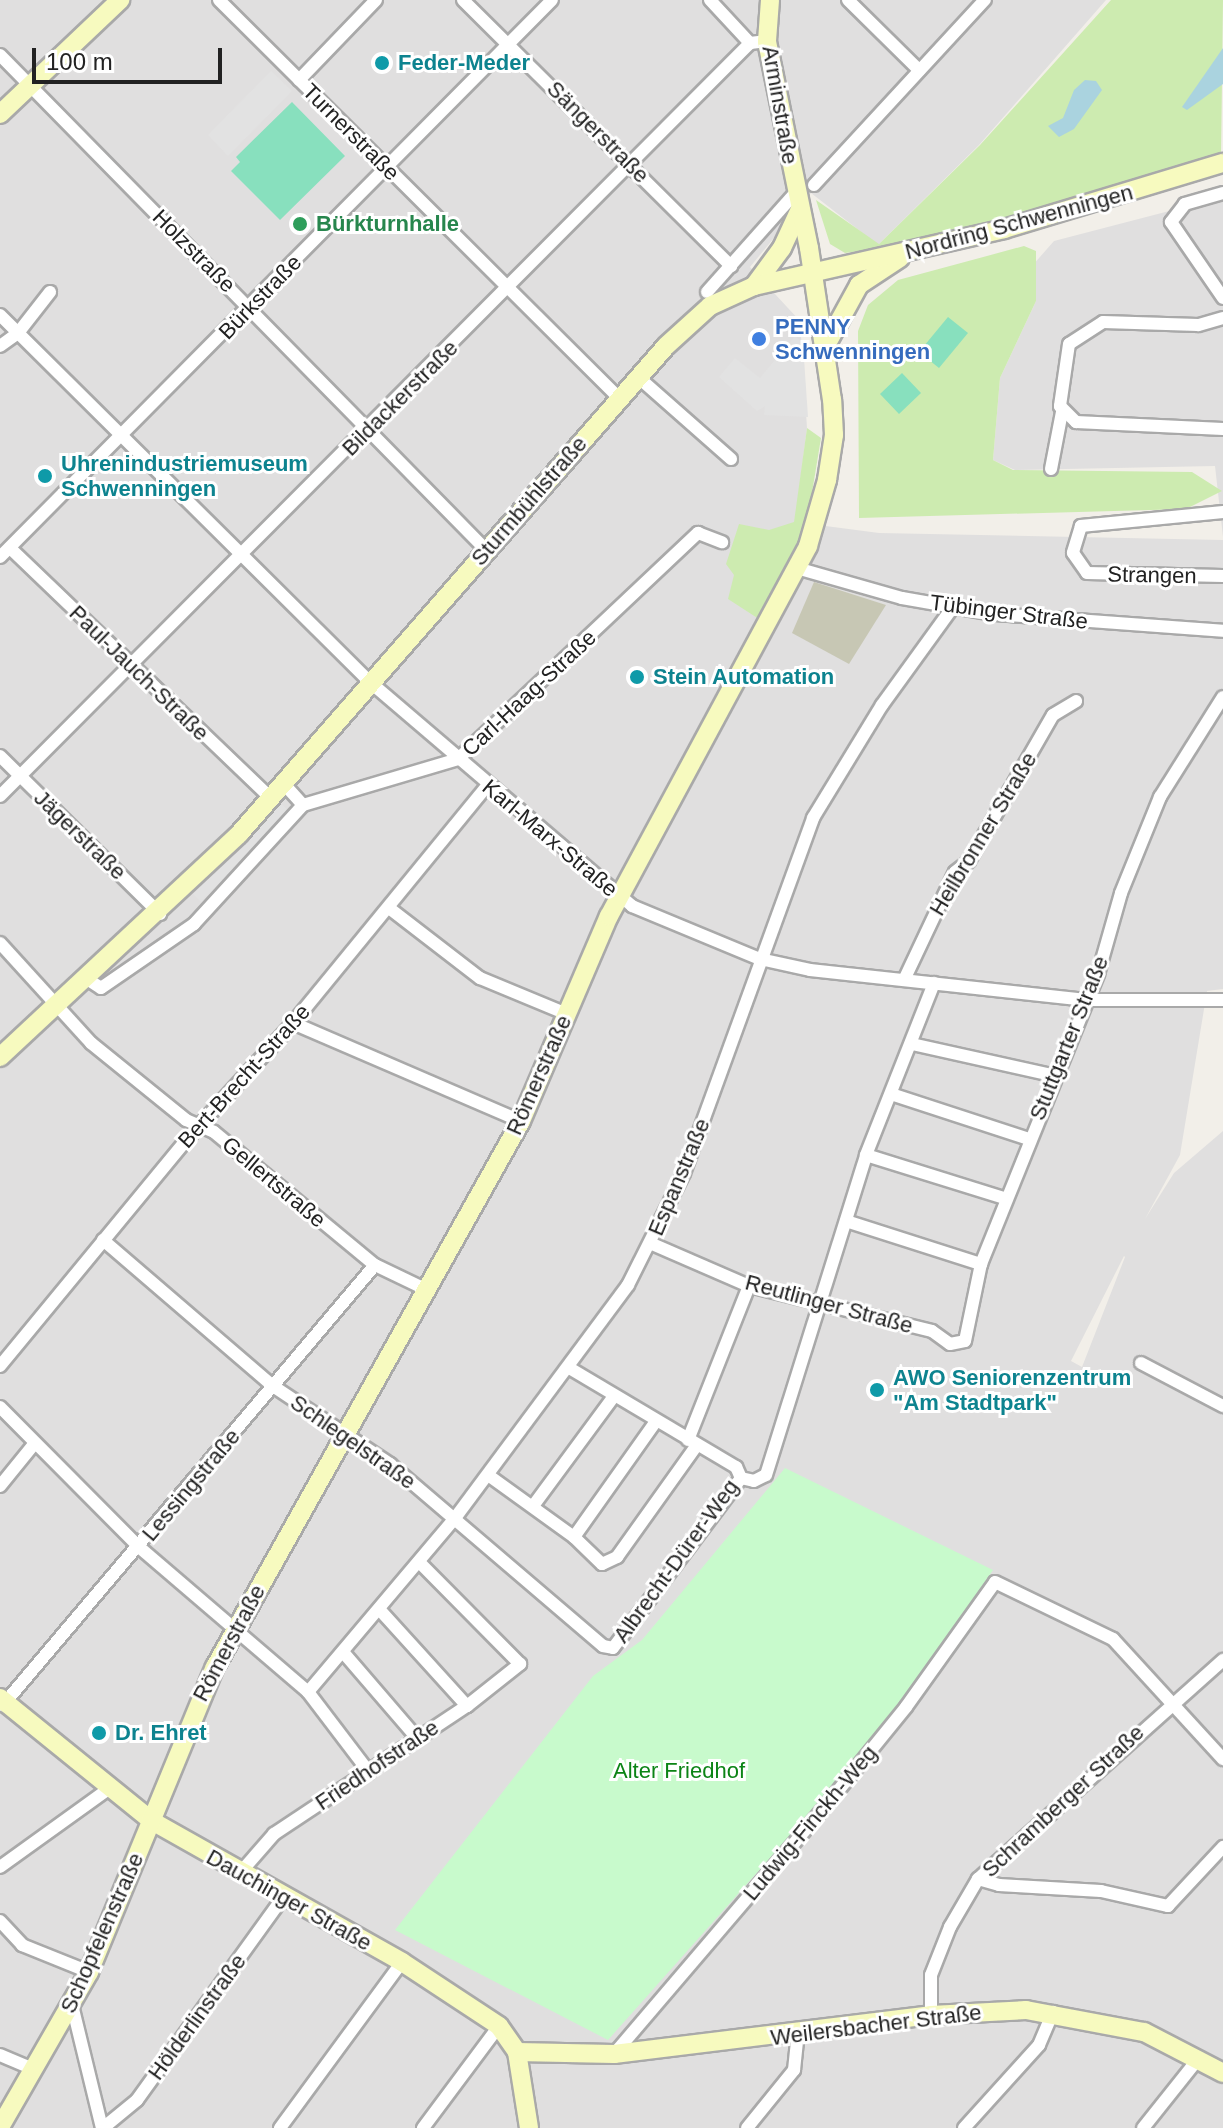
<!DOCTYPE html>
<meta charset="utf-8">
<style>
body{margin:0}
#map{position:relative;width:1223px;height:2128px;overflow:hidden;background:#f2efe9;font-family:Helvetica,sans-serif}
div>[style]{position:absolute}
[style*='--x']{left:calc(var(--x)*1px);top:calc(var(--y)*1px);width:calc(var(--w)*1px);rotate:calc(var(--a)*1deg)}
.residential>*{inset:0;background:#e0dfdf}
.construction>*{inset:0;background:#c7c7b4}
.grass>*{inset:0;background:#cdebb0}
.park>*{inset:0;background:#c8facc}
.pitch>*{inset:0;background:#88e0be}
.parking>*{inset:0;background:#e2e2e2}
.water>*{inset:0;background:#aad3df}
.roads{filter:drop-shadow(2px 0 #a9a9a9) drop-shadow(-2px 0 #a9a9a9) drop-shadow(0 2px #a9a9a9) drop-shadow(0 -2px #a9a9a9)}
.street>*{height:12px;margin:-6px;padding:0 6px;transform-origin:6px;border-radius:6px;background:#fff}
.secondary>*{height:18px;margin:-9px;padding:0 9px;transform-origin:9px;border-radius:9px;background:#f7fabf}
.dots>*{width:22px;height:22px;translate:-50% -50%;box-sizing:border-box;border:4px solid #fff;border-radius:50%}
span{translate:-50% -50%;white-space:nowrap;text-align:center;line-height:1.15;-webkit-text-stroke:6px #fff;paint-order:stroke}
.culture-label{font-size:22px;color:#0d838f;font-weight:700}
.left{translate:0 -50%;text-align:left}
.street-label{font-size:22px;color:#222}
.leisure-label{font-size:22px;color:#27864d;font-weight:700}
.shop-label{font-size:22px;color:#366cbe;font-weight:700}
.park-label{font-size:22px;color:#0c8416}
.scale{position:absolute;left:32px;top:48px;width:190px;height:36px;box-sizing:border-box;border:4px solid #222;border-top:0;padding-left:10px;font-size:24px;line-height:28px;white-space:nowrap;color:#222;-webkit-text-stroke:6px #fff;paint-order:stroke}
</style>
<div id="map">
<div class="residential">
<i style="clip-path:polygon(evenodd,0 0,1106px 0,979px 145px,878px 245px,811px 193px,750px 267px,800px 321px,807px 428px,795px 522px,879px 533px,1223px 540px,1223px 989px,1207px 991px,1180px 1155px,1145px 1219px,1174px 1173px,1223px 1131px,1223px 2128px,0 2128px,0 0,1124px 1256px,1125px 1257px,1082px 1367px,1071px 1361px,1124px 1256px)"></i>
<i style="clip-path:polygon(1223px 197px,1223px 537px,1215px 466px,1015px 470px,993px 460px,1000px 378px,1036px 301px,1032px 266px,1054px 241px)"></i>
</div>
<div class="construction">
<i style="clip-path:polygon(814px 582px,886px 605px,849px 664px,792px 633px)"></i>
</div>
<div class="grass">
<i style="clip-path:polygon(1111px 0,1223px 0,1221px 157px,918px 243px,845px 253px,830px 244px,816px 200px,879px 244px,980px 145px)"></i>
<i style="clip-path:polygon(1024px 246px,1036px 251px,1036px 301px,1000px 378px,993px 460px,1013px 470px,1192px 472px,1222px 491px,1186px 509px,859px 518px,858px 331px,868px 305px,898px 280px)"></i>
<i style="clip-path:polygon(807px 428px,821px 438px,807px 523px,762px 621px,728px 599px,734px 575px,726px 564px,739px 524px,769px 530px,794px 522px)"></i>
</div>
<div class="park">
<i style="clip-path:polygon(785px 1468px,993px 1570px,907px 1696px,810px 1813px,608px 2040px,395px 1930px,593px 1676px,642px 1640px)"></i>
</div>
<div class="pitch">
<i style="clip-path:polygon(292px 102px,345px 156px,280px 220px,231px 171px,240px 162px,236px 157px)"></i>
<i style="clip-path:polygon(948px 317px,968px 333px,939px 368px,919px 352px)"></i>
<i style="clip-path:polygon(902px 373px,921px 393px,899px 414px,880px 394px)"></i>
</div>
<div class="parking">
<i style="clip-path:polygon(271px 71px,292px 91px,228px 156px,208px 135px)"></i>
<i style="clip-path:polygon(795px 336px,803px 344px,808px 417px,764px 415px,765px 406px,757px 411px,719px 377px,735px 358px,760px 378px)"></i>
<i style="clip-path:polygon(280px 803px,288px 810px,201px 902px,193px 894px)"></i>
</div>
<div class="water">
<i style="clip-path:polygon(1223px 48px,1223px 84px,1187px 110px,1182px 107px)"></i>
<i style="clip-path:polygon(1085px 80px,1096px 81px,1102px 90px,1074px 129px,1059px 137px,1048px 126px,1063px 118px,1074px 90px)"></i>
</div>
<div class="roads">
<div class="street">
<i style="--x:219;--y:0;--w:564;--a:44.86"></i>
<i style="--x:463;--y:0;--w:378;--a:44.8"></i>
<i style="--x:710;--y:0;--w:59;--a:47.1"></i>
<i style="--x:848;--y:0;--w:100;--a:44.6"></i>
<i style="--x:0;--y:55;--w:695;--a:45.52"></i>
<i style="--x:299;--y:80;--w:111;--a:-46.1"></i>
<i style="--x:814;--y:185;--w:252;--a:-47.3"></i>
<i style="--x:1223;--y:193;--w:40;--a:164"></i>
<i style="--x:1185;--y:204;--w:23;--a:128"></i>
<i style="--x:1171;--y:222;--w:92;--a:55.6"></i>
<i style="--x:707;--y:292;--w:134;--a:-48.3"></i>
<i style="--x:0;--y:315;--w:521;--a:44.77"></i>
<i style="--x:370;--y:682;--w:345;--a:40.5"></i>
<i style="--x:632;--y:906;--w:139;--a:22.5"></i>
<i style="--x:760;--y:959;--w:51;--a:12.4"></i>
<i style="--x:810;--y:970;--w:278;--a:6.2"></i>
<i style="--x:1086;--y:1000;--w:137;--a:0"></i>
<i style="--x:1223;--y:318;--w:26;--a:164"></i>
<i style="--x:1198;--y:325;--w:95;--a:-178.2"></i>
<i style="--x:1103;--y:322;--w:40;--a:147.1"></i>
<i style="--x:1069;--y:344;--w:63;--a:98.3"></i>
<i style="--x:1060;--y:406;--w:23;--a:45"></i>
<i style="--x:1076;--y:422;--w:147;--a:2.7"></i>
<i style="--x:0;--y:346;--w:22;--a:-36"></i>
<i style="--x:18;--y:333;--w:52;--a:-52"></i>
<i style="--x:638;--y:377;--w:124;--a:41.4"></i>
<i style="--x:1051;--y:469;--w:58;--a:-79.1"></i>
<i style="--x:1223;--y:512;--w:143;--a:174.4"></i>
<i style="--x:1081;--y:526;--w:28;--a:107"></i>
<i style="--x:1073;--y:553;--w:24;--a:55"></i>
<i style="--x:1087;--y:573;--w:136;--a:1.3"></i>
<i style="--x:10;--y:548;--w:360;--a:43.8"></i>
<i style="--x:0;--y:557;--w:784;--a:-45.26"></i>
<i style="--x:800;--y:569;--w:106;--a:15.9"></i>
<i style="--x:902;--y:598;--w:93;--a:9.9"></i>
<i style="--x:994;--y:614;--w:230;--a:4.2"></i>
<i style="--x:0;--y:756;--w:225;--a:44.6"></i>
<i style="--x:0;--y:796;--w:1063;--a:-45.11"></i>
<i style="--x:750;--y:43;--w:17;--a:-7"></i>
<i style="--x:303;--y:805;--w:162;--a:-16.5"></i>
<i style="--x:458;--y:759;--w:330;--a:-43.3"></i>
<i style="--x:698;--y:533;--w:26;--a:21"></i>
<i style="--x:389;--y:908;--w:115;--a:37.6"></i>
<i style="--x:480;--y:978;--w:94;--a:22.5"></i>
<i style="--x:0;--y:943;--w:135;--a:47.7"></i>
<i style="--x:91;--y:1043;--w:122;--a:39"></i>
<i style="--x:186;--y:1120;--w:30;--a:23"></i>
<i style="--x:214;--y:1132;--w:209;--a:39.6"></i>
<i style="--x:375;--y:1265;--w:55;--a:25.6"></i>
<i style="--x:84;--y:977;--w:20;--a:33"></i>
<i style="--x:101;--y:988;--w:113;--a:-34.5"></i>
<i style="--x:194;--y:924;--w:161;--a:-47.5"></i>
<i style="--x:303;--y:805;--w:31;--a:-132"></i>
<i style="--x:904;--y:980;--w:119;--a:-64.7"></i>
<i style="--x:955;--y:872;--w:18;--a:-38"></i>
<i style="--x:969;--y:861;--w:168;--a:-60.1"></i>
<i style="--x:1053;--y:715;--w:27;--a:-31"></i>
<i style="--x:293;--y:1023;--w:248;--a:23.3"></i>
<i style="--x:912;--y:1044;--w:148;--a:12.5"></i>
<i style="--x:891;--y:1094;--w:145;--a:18.1"></i>
<i style="--x:866;--y:1155;--w:145;--a:17.3"></i>
<i style="--x:846;--y:1221;--w:142;--a:17.7"></i>
<i style="--x:103;--y:1240;--w:224;--a:40.7"></i>
<i style="--x:273;--y:1386;--w:141;--a:33.7"></i>
<i style="--x:390;--y:1464;--w:280;--a:40.5"></i>
<i style="--x:603;--y:1646;--w:10;--a:11"></i>
<i style="--x:613;--y:1648;--w:213;--a:-53"></i>
<i style="--x:741;--y:1478;--w:12;--a:-114"></i>
<i style="--x:736;--y:1467;--w:194;--a:-149.3"></i>
<i style="--x:652;--y:1244;--w:106;--a:23.4"></i>
<i style="--x:749;--y:1286;--w:188;--a:13.8"></i>
<i style="--x:932;--y:1331;--w:22;--a:36"></i>
<i style="--x:950;--y:1344;--w:15;--a:-11"></i>
<i style="--x:965;--y:1341;--w:79;--a:-78.3"></i>
<i style="--x:981;--y:1264;--w:313;--a:-68"></i>
<i style="--x:1098;--y:974;--w:84;--a:-74.1"></i>
<i style="--x:1121;--y:893;--w:104;--a:-67.9"></i>
<i style="--x:1160;--y:797;--w:118;--a:-57.8"></i>
<i style="--x:1141;--y:1363;--w:93;--a:27.7"></i>
<i style="--x:0;--y:1366;--w:296;--a:-50.5"></i>
<i style="--x:188;--y:1138;--w:156;--a:-47.6"></i>
<i style="--x:293;--y:1023;--w:308;--a:-50.7"></i>
<i style="--x:0;--y:1407;--w:197;--a:45.2"></i>
<i style="--x:139;--y:1547;--w:223;--a:40.6"></i>
<i style="--x:308;--y:1692;--w:101;--a:52.7"></i>
<i style="--x:688;--y:1440;--w:166;--a:-68.4"></i>
<i style="--x:488;--y:1475;--w:106;--a:35.8"></i>
<i style="--x:574;--y:1537;--w:39;--a:44"></i>
<i style="--x:602;--y:1564;--w:17;--a:-25"></i>
<i style="--x:617;--y:1557;--w:138;--a:-54.5"></i>
<i style="--x:741;--y:1478;--w:13;--a:13"></i>
<i style="--x:754;--y:1481;--w:13;--a:-27"></i>
<i style="--x:766;--y:1475;--w:335;--a:-72.6"></i>
<i style="--x:866;--y:1155;--w:185;--a:-68.4"></i>
<i style="--x:0;--y:1486;--w:55;--a:-50.9"></i>
<i style="--x:533;--y:1506;--w:137;--a:-53.6"></i>
<i style="--x:574;--y:1537;--w:142;--a:-54.7"></i>
<i style="--x:379;--y:1609;--w:131;--a:47.8"></i>
<i style="--x:343;--y:1652;--w:112;--a:49.3"></i>
<i style="--x:308;--y:1692;--w:228;--a:-49.8"></i>
<i style="--x:455;--y:1518;--w:290;--a:-53.4"></i>
<i style="--x:628;--y:1285;--w:125;--a:-63.4"></i>
<i style="--x:684;--y:1173;--w:378;--a:-70"></i>
<i style="--x:813;--y:818;--w:132;--a:-58.6"></i>
<i style="--x:882;--y:705;--w:121;--a:-54.1"></i>
<i style="--x:3;--y:1705;--w:576;--a:-49.79"></i>
<i style="--x:0;--y:1867;--w:135;--a:-35.7"></i>
<i style="--x:240;--y:1873;--w:52;--a:-48.9"></i>
<i style="--x:274;--y:1834;--w:232;--a:-33.6"></i>
<i style="--x:467;--y:1706;--w:68;--a:-38.4"></i>
<i style="--x:520;--y:1664;--w:144;--a:-134.7"></i>
<i style="--x:978;--y:1879;--w:22;--a:16"></i>
<i style="--x:999;--y:1885;--w:102;--a:3.4"></i>
<i style="--x:1101;--y:1891;--w:69;--a:12.6"></i>
<i style="--x:1168;--y:1906;--w:81;--a:-47"></i>
<i style="--x:0;--y:1921;--w:33;--a:47"></i>
<i style="--x:22;--y:1945;--w:72;--a:21.9"></i>
<i style="--x:72;--y:2005;--w:127;--a:76.3"></i>
<i style="--x:931;--y:2015;--w:40;--a:-90"></i>
<i style="--x:931;--y:1975;--w:52;--a:-68.4"></i>
<i style="--x:950;--y:1927;--w:56;--a:-59.7"></i>
<i style="--x:978;--y:1879;--w:329;--a:-41.8"></i>
<i style="--x:614;--y:2054;--w:317;--a:-49.5"></i>
<i style="--x:820;--y:1813;--w:136;--a:-50.9"></i>
<i style="--x:906;--y:1707;--w:153;--a:-54.5"></i>
<i style="--x:995;--y:1582;--w:131;--a:25.8"></i>
<i style="--x:1113;--y:1639;--w:163;--a:47.5"></i>
<i style="--x:0;--y:2055;--w:36;--a:23"></i>
<i style="--x:103;--y:2128;--w:44;--a:-39.5"></i>
<i style="--x:137;--y:2100;--w:248;--a:-54.2"></i>
<i style="--x:280;--y:2128;--w:206;--a:-53.7"></i>
<i style="--x:423;--y:2128;--w:127;--a:-53.3"></i>
<i style="--x:747;--y:2128;--w:75;--a:-51"></i>
<i style="--x:794;--y:2070;--w:36;--a:-84"></i>
<i style="--x:964;--y:2128;--w:112;--a:-47.9"></i>
<i style="--x:1039;--y:2045;--w:36;--a:-67"></i>
<i style="--x:1143;--y:2128;--w:88;--a:-51.4"></i>
</div>
<div class="secondary">
<i style="--x:0;--y:114;--w:166;--a:-43.5"></i>
<i style="--x:754;--y:286;--w:47;--a:-53.6"></i>
<i style="--x:782;--y:248;--w:43;--a:-65.2"></i>
<i style="--x:824;--y:349;--w:73;--a:-61.3"></i>
<i style="--x:859;--y:285;--w:49;--a:-33.4"></i>
<i style="--x:0;--y:1057;--w:327;--a:-43"></i>
<i style="--x:239;--y:834;--w:648;--a:-48.81"></i>
<i style="--x:666;--y:346;--w:59;--a:-42.3"></i>
<i style="--x:710;--y:306;--w:48;--a:-24.4"></i>
<i style="--x:754;--y:286;--w:256;--a:-12.8"></i>
<i style="--x:1004;--y:229;--w:229;--a:-16.8"></i>
<i style="--x:0;--y:1698;--w:196;--a:39"></i>
<i style="--x:152;--y:1821;--w:287;--a:29.4"></i>
<i style="--x:402;--y:1962;--w:116;--a:33.4"></i>
<i style="--x:499;--y:2026;--w:32;--a:55"></i>
<i style="--x:517;--y:2052;--w:77;--a:81"></i>
<i style="--x:517;--y:2052;--w:97;--a:1.2"></i>
<i style="--x:614;--y:2054;--w:319;--a:-7"></i>
<i style="--x:931;--y:2015;--w:95;--a:-3"></i>
<i style="--x:1026;--y:2010;--w:120;--a:10.6"></i>
<i style="--x:1144;--y:2032;--w:89;--a:27.4"></i>
<i style="--x:0;--y:2127;--w:179;--a:-60.1"></i>
<i style="--x:89;--y:1972;--w:330;--a:-67.6"></i>
<i style="--x:215;--y:1667;--w:626;--a:-60.73"></i>
<i style="--x:521;--y:1121;--w:223;--a:-66.8"></i>
<i style="--x:609;--y:916;--w:420;--a:-61.7"></i>
<i style="--x:808;--y:546;--w:69;--a:-73.9"></i>
<i style="--x:827;--y:480;--w:46;--a:-81.2"></i>
<i style="--x:834;--y:435;--w:35;--a:-93"></i>
<i style="--x:832;--y:400;--w:154;--a:-98.6"></i>
<i style="--x:809;--y:248;--w:211;--a:-101.5"></i>
<i style="--x:767;--y:41;--w:41;--a:-85.8"></i>
</div>
</div>
<div class="dots">
<i style="left:382px;top:63px;background:#0f9aa8"></i>
<i style="left:300px;top:224px;background:#2e9e5b"></i>
<i style="left:759px;top:339px;background:#3f7fe0"></i>
<i style="left:45px;top:476px;background:#0f9aa8"></i>
<i style="left:637px;top:677px;background:#0f9aa8"></i>
<i style="left:877px;top:1390px;background:#0f9aa8"></i>
<i style="left:99px;top:1733px;background:#0f9aa8"></i>
</div>
<div class="culture-label">
<span class="left" style="left:398px;top:63px">Feder-Meder</span>
<span class="left" style="left:61px;top:476px">Uhrenindustriemuseum<br>Schwenningen</span>
<span class="left" style="left:653px;top:677px">Stein Automation</span>
<span class="left" style="left:893px;top:1390px">AWO Seniorenzentrum<br>"Am Stadtpark"</span>
<span class="left" style="left:115px;top:1733px">Dr. Ehret</span>
</div>
<div class="street-label">
<span style="left:780px;top:105px;rotate:80deg">Arminstraße</span>
<span style="left:351px;top:132px;rotate:45deg">Turnerstraße</span>
<span style="left:598px;top:132px;rotate:45deg">Sängerstraße</span>
<span style="left:1019px;top:222px;rotate:-15deg">Nordring Schwenningen</span>
<span style="left:194px;top:251px;rotate:45deg">Holzstraße</span>
<span style="left:260px;top:297px;rotate:-46deg">Bürkstraße</span>
<span style="left:400px;top:398px;rotate:-45deg">Bildackerstraße</span>
<span style="left:529px;top:501px;rotate:-49deg">Sturmbühlstraße</span>
<span style="left:1152px;top:575px;rotate:1deg">Strangen</span>
<span style="left:1009px;top:612px;rotate:7deg">Tübinger Straße</span>
<span style="left:139px;top:673px;rotate:44deg">Paul-Jauch-Straße</span>
<span style="left:529px;top:693px;rotate:-43deg">Carl-Haag-Straße</span>
<span style="left:983px;top:834px;rotate:-59deg">Heilbronner Straße</span>
<span style="left:80px;top:835px;rotate:44deg">Jägerstraße</span>
<span style="left:550px;top:838px;rotate:40deg">Karl-Marx-Straße</span>
<span style="left:1069px;top:1038px;rotate:-68deg">Stuttgarter Straße</span>
<span style="left:539px;top:1075px;rotate:-66deg">Römerstraße</span>
<span style="left:244px;top:1076px;rotate:-48deg">Bert-Brecht-Straße</span>
<span style="left:679px;top:1177px;rotate:-67deg">Espanstraße</span>
<span style="left:274px;top:1182px;rotate:40deg">Gellertstraße</span>
<span style="left:829px;top:1304px;rotate:15deg">Reutlinger Straße</span>
<span style="left:353px;top:1442px;rotate:35deg">Schlegelstraße</span>
<span style="left:191px;top:1485px;rotate:-50deg">Lessingstraße</span>
<span style="left:676px;top:1561px;rotate:-54deg">Albrecht-Dürer-Weg</span>
<span style="left:229px;top:1643px;rotate:-62deg">Römerstraße</span>
<span style="left:377px;top:1765px;rotate:-34deg">Friedhofstraße</span>
<span style="left:1063px;top:1801px;rotate:-43deg">Schramberger Straße</span>
<span style="left:810px;top:1823px;rotate:-50deg">Ludwig-Finckh-Weg</span>
<span style="left:289px;top:1900px;rotate:29deg">Dauchinger Straße</span>
<span style="left:102px;top:1933px;rotate:-66deg">Schopfelenstraße</span>
<span style="left:197px;top:2017px;rotate:-54deg">Hölderlinstraße</span>
<span style="left:876px;top:2025px;rotate:-7deg">Weilersbacher Straße</span>
</div>
<div class="leisure-label">
<span class="left" style="left:316px;top:224px">Bürkturnhalle</span>
</div>
<div class="shop-label">
<span class="left" style="left:775px;top:339px">PENNY<br>Schwenningen</span>
</div>
<div class="park-label">
<span style="left:679px;top:1771px">Alter Friedhof</span>
</div>
<div class="scale">100 m</div>
</div>
